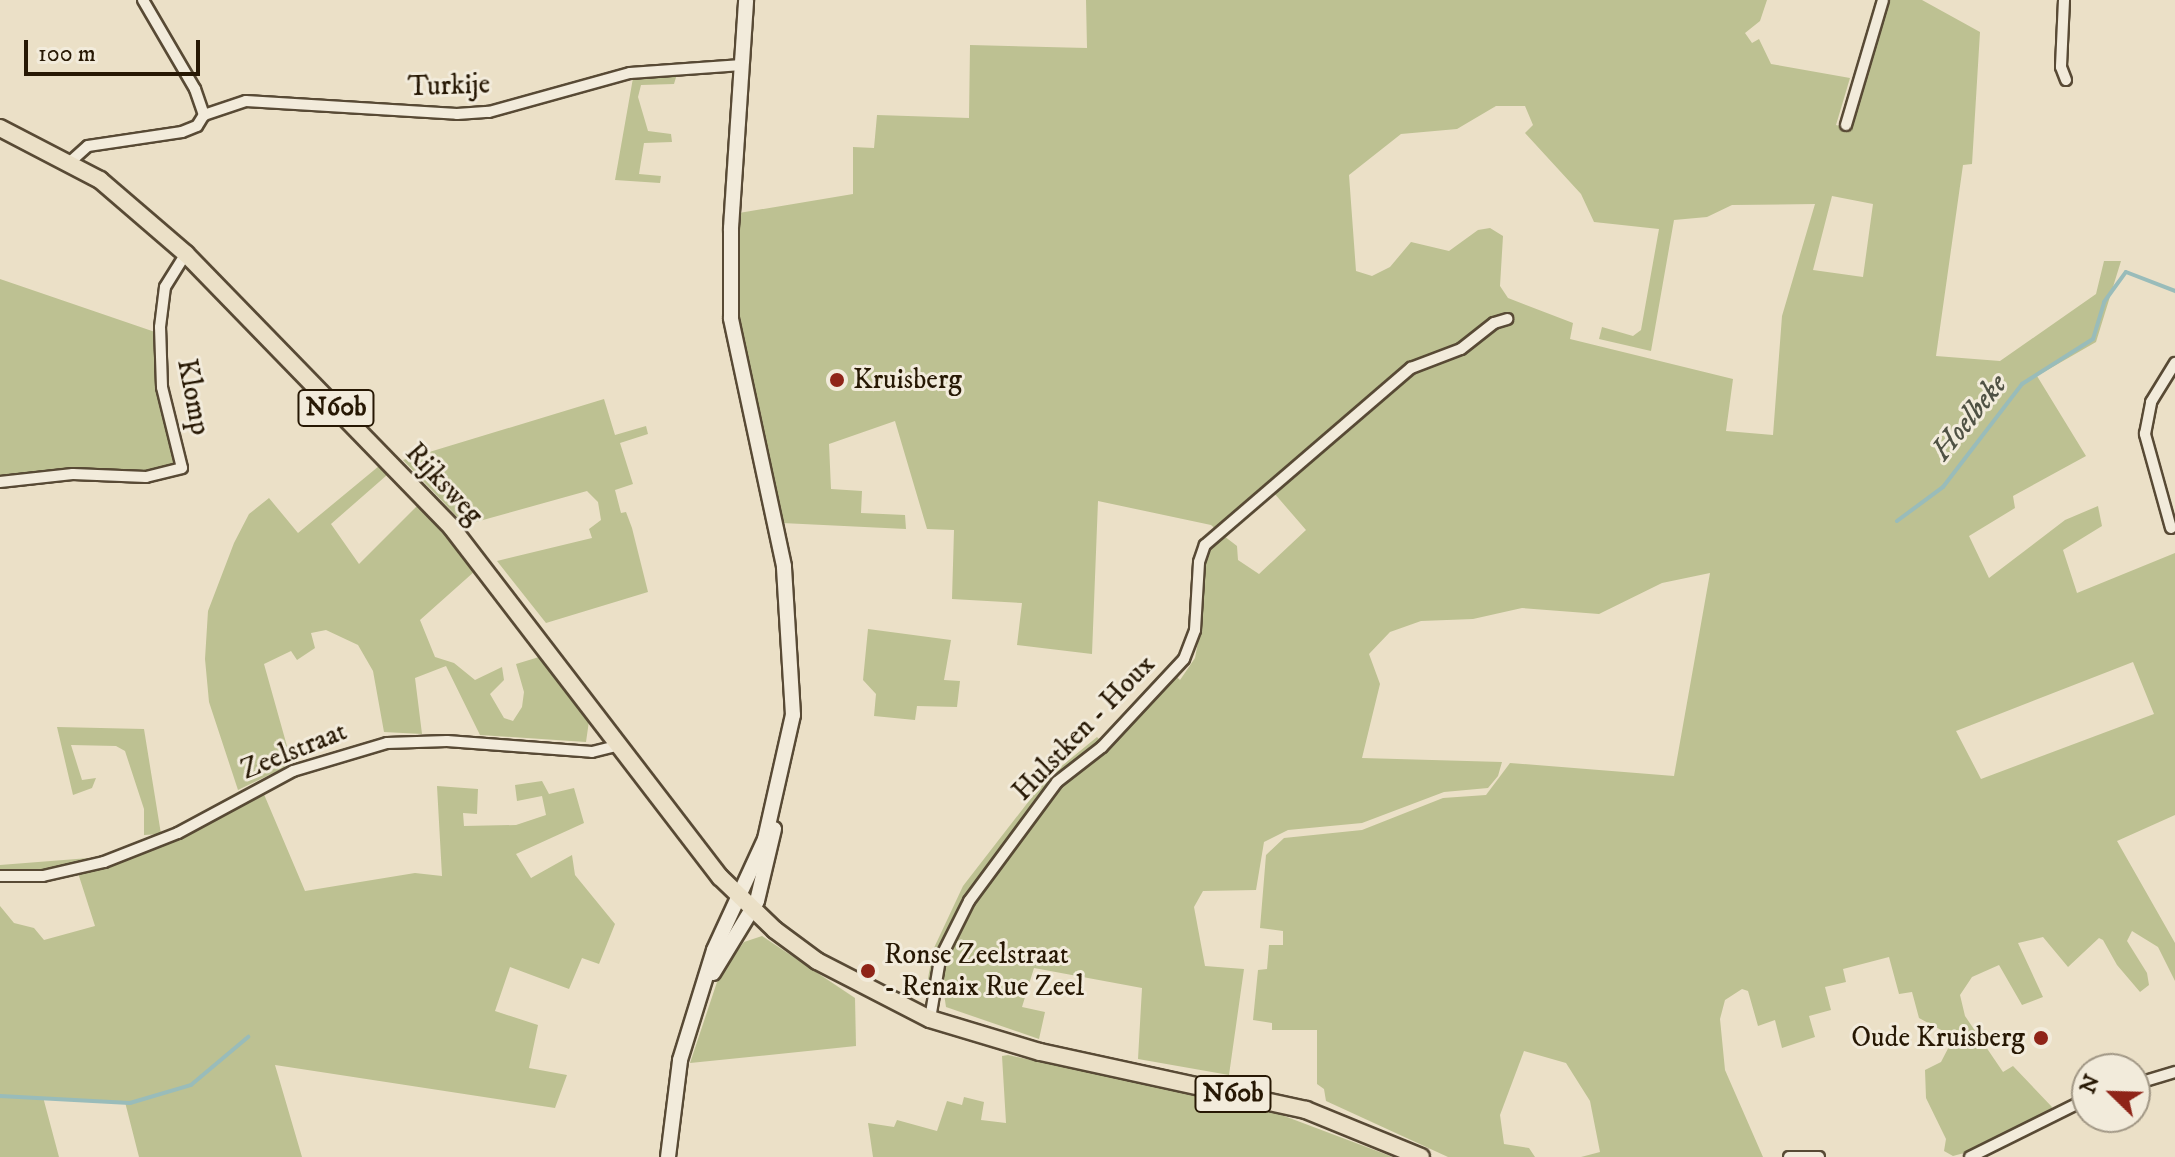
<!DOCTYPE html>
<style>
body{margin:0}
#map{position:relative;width:2175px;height:1157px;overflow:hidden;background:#ebe0c7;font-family:"IM FELL DW Pica",serif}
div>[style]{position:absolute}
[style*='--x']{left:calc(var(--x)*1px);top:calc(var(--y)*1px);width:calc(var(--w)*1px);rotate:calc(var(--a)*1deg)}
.green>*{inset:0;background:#bdc192}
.stream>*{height:4px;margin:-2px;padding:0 2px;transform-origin:2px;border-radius:2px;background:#99bcba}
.roads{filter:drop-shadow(2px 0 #584a35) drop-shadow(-2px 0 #584a35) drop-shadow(0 2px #584a35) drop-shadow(0 -2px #584a35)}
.street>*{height:10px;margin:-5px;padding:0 5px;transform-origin:5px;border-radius:5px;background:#f2ebdb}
.secondary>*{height:14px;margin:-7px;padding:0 7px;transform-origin:7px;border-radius:7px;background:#f2ebdb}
.primary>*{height:16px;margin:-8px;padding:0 8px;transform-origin:8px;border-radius:8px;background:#ebe0c7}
.dots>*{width:22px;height:22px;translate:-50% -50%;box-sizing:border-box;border:4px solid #f2ebdb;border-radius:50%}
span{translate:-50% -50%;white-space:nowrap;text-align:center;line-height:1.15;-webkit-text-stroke:6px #f2ebdb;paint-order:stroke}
.shield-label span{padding:2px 6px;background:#f2ebdb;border:2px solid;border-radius:6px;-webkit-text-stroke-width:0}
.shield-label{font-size:26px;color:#271804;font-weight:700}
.street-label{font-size:28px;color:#271804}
.poi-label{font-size:28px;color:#271804}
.left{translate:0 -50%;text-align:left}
.right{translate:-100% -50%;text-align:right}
.water-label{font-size:30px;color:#4f5144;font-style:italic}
.north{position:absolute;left:2071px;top:1053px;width:80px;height:80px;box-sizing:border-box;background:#f2ebdb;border:2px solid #a19785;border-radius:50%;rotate:293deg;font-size:22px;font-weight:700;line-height:32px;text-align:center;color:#271804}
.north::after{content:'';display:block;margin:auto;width:28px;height:36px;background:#8f2418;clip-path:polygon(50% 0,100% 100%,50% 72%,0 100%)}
.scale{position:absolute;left:24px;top:40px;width:176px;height:36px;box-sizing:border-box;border:4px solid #271804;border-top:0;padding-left:10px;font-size:24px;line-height:28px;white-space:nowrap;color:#271804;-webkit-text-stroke:6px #f2ebdb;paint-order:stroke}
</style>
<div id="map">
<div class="green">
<i style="clip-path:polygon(evenodd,1086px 0,1767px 0,1760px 21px,1745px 33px,1752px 43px,1759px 39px,1771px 64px,1850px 78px,1836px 125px,1847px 128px,1885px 0,1922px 0,1980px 32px,1972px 164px,1963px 165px,1936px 356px,2000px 361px,2096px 294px,2104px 261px,2121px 261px,2096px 342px,2037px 376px,2086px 456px,2013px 496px,2015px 508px,1969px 536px,1989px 578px,2065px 520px,2098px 506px,2102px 526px,2063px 550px,2077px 593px,2175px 553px,2175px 815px,2117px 841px,2175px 943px,2175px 981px,2158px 947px,2132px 931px,2127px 941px,2147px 973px,2149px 985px,2140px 992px,2117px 965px,2103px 940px,2099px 938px,2068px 967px,2043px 937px,2018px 943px,2043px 997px,2022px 1005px,1999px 965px,1972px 977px,1960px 995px,1965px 1016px,2003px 1072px,2013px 1066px,2052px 1107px,2048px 1115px,1979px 1149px,1953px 1156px,1944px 1151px,1946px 1139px,1926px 1098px,1925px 1070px,1941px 1062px,1954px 1037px,1919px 1018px,1912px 992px,1899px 994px,1889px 957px,1843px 969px,1846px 982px,1825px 987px,1831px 1010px,1809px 1016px,1815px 1037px,1782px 1048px,1775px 1020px,1758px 1026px,1748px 991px,1742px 989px,1725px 1000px,1720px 1019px,1725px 1070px,1763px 1157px,1581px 1157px,1600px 1152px,1590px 1101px,1566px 1063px,1524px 1051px,1500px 1115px,1504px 1144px,1529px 1148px,1535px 1157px,1448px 1157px,1326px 1101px,1324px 1089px,1317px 1084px,1317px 1030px,1272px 1030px,1272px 1023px,1253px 1020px,1258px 970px,1267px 969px,1269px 945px,1283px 945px,1283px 931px,1260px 928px,1266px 855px,1284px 838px,1362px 830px,1443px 798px,1486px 795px,1510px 763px,1674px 776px,1710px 573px,1662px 583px,1599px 614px,1522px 608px,1473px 619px,1421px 621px,1390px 632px,1369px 654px,1380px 684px,1362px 758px,1502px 762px,1498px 776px,1488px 788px,1444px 792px,1362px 823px,1288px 830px,1264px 842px,1256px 890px,1203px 891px,1194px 907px,1205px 966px,1244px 969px,1229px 1075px,1138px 1059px,1142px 988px,1034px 968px,1022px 1007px,1045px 1012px,1039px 1039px,946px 1007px,941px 974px,948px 952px,964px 916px,1026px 828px,1058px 786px,1110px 746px,1175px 675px,1180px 680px,1195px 658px,1202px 620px,1201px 567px,1219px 532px,1211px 525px,1098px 501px,1092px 654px,1017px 645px,1022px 603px,952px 599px,954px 530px,927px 529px,895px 421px,829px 444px,831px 489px,862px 491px,861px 513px,905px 515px,906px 529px,782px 523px,744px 352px,736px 293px,739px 213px,853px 194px,853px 147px,874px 148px,877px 115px,969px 118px,970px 45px,1087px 48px,1086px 0,1496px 106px,1525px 106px,1533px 125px,1525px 133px,1581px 194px,1594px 222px,1659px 229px,1641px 330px,1633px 336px,1602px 327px,1599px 339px,1651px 351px,1674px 220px,1707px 217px,1732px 205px,1815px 204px,1782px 316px,1773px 435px,1726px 431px,1733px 379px,1570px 339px,1573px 323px,1508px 298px,1500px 286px,1503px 236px,1490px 228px,1478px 230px,1449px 251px,1411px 242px,1390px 267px,1372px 276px,1356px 271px,1349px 175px,1401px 134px,1457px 129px,1496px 106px,1086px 0,1832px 196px,1873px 204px,1863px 277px,1813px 270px,1832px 196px,1086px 0,1274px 493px,1306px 530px,1259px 574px,1238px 560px,1237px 546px,1224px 536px,1274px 493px,1086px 0,2133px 662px,2154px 714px,1981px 779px,1956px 731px,2133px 662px)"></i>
<i style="clip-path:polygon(677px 74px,674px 84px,641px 85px,638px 97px,648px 131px,671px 134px,672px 142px,644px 143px,639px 174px,661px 176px,660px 183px,615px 180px,633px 78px)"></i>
<i style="clip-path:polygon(0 279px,155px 332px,156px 370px,176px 467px,165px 472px,0 479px)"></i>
<i style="clip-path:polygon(604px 399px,615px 435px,646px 426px,648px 434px,620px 443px,633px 484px,615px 490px,621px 513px,626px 512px,632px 528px,648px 592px,546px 623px,497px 561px,592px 538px,589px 529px,601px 520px,598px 502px,587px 491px,465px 525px,403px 460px)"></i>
<i style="clip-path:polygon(379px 466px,387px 475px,331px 524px,359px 564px,418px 505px,475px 571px,420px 620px,435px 657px,454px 663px,475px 680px,502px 667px,504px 680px,490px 694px,504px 718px,513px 721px,522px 707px,524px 692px,516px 664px,539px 657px,589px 721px,586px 742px,480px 735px,446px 666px,415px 678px,422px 734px,384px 732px,373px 671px,358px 645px,326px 630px,311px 633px,315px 648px,297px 660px,291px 651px,264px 664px,292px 764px,238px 790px,209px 702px,205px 659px,208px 611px,234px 543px,249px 514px,269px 498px,298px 533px)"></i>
<i style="clip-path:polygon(868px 629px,951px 640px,944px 680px,960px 681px,957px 707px,917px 706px,915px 720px,874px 716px,876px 694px,863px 680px)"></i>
<i style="clip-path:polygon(57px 727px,144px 729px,161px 834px,144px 835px,144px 809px,125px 751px,116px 746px,71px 745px,82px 780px,96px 778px,92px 788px,73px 795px)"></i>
<i style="clip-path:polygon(1097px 737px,1101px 741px,1050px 783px,951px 921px,933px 989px,927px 984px,933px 950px,963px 886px,1046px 779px)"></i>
<i style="clip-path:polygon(542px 781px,549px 794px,574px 788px,584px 823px,516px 854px,531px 878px,572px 855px,575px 875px,615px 924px,599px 964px,582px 958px,569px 989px,510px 967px,495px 1011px,538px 1025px,529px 1068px,567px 1075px,555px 1108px,275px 1065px,302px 1157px,139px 1157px,125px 1102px,43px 1097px,59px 1157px,0 1157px,0 906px,14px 923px,34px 928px,44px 940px,95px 926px,78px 873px,162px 845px,263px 792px,305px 891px,415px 873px,442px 876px,437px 786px,478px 789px,477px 814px,463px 813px,464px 826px,516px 825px,546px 815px,542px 796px,517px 801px,515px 785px)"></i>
<i style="clip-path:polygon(89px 858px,59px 869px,0 872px,0 865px)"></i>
<i style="clip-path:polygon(762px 936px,855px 998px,856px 1046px,690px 1063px,719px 976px,744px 942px)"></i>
<i style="clip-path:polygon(1008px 1055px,1271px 1111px,1393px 1157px,873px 1157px,868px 1123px,894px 1127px,897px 1120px,937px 1131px,947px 1101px,962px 1105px,964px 1097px,984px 1102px,981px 1120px,1006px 1123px,1002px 1056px)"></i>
</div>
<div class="stream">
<i style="--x:1897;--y:521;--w:57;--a:-36.5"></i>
<i style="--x:1943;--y:487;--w:130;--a:-52.5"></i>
<i style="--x:2022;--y:384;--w:84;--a:-32.4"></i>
<i style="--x:2093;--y:339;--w:39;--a:-73"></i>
<i style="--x:2104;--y:302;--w:37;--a:-54"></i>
<i style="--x:2126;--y:272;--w:53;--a:21.2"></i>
<i style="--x:0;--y:1096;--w:130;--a:3.1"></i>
<i style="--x:130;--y:1103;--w:64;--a:-16.4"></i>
<i style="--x:191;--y:1085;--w:75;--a:-40.1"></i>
</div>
<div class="roads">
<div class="street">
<i style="--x:143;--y:0;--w:103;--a:59.7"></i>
<i style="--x:195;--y:89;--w:28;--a:71"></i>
<i style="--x:2064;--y:0;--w:67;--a:92.6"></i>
<i style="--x:2061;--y:67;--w:14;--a:69"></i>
<i style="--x:1846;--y:125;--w:130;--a:-73.5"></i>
<i style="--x:70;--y:162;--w:24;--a:-42"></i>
<i style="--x:88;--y:146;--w:95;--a:-8.5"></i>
<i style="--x:182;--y:132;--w:16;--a:-22"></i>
<i style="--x:197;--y:126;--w:13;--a:-58"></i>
<i style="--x:204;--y:115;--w:44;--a:-18.4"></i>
<i style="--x:246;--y:101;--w:211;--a:3.5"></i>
<i style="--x:457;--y:114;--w:32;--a:-4"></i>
<i style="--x:489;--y:112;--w:146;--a:-15.5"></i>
<i style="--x:630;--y:73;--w:112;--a:-4.1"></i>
<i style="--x:0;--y:482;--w:73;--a:-6.3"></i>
<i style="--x:73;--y:474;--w:73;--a:2.4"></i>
<i style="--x:146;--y:477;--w:37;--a:-14"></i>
<i style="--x:182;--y:468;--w:83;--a:-103.9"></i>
<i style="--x:162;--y:387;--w:60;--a:-91.9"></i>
<i style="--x:160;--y:327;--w:40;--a:-82.9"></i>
<i style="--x:165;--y:287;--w:39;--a:-58"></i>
<i style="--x:2171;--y:528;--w:98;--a:-105.5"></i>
<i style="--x:2145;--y:434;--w:33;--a:-79"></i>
<i style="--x:2151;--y:402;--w:46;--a:-58.4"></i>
<i style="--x:0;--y:876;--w:43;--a:0"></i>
<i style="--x:43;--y:876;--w:63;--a:-12.9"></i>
<i style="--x:104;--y:862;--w:79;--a:-21.4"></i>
<i style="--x:178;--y:833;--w:131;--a:-28.3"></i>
<i style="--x:293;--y:771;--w:98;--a:-16.6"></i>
<i style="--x:387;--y:743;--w:60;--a:-1.9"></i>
<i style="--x:447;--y:741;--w:145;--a:4.3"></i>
<i style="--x:592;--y:752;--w:29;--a:-14"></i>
<i style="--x:930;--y:1019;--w:61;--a:-80.5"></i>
<i style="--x:940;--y:959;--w:65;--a:-63.4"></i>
<i style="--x:969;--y:901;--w:148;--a:-53.5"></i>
<i style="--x:1057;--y:782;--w:57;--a:-37.9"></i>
<i style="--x:1102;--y:747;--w:120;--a:-47"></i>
<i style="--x:1184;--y:659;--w:31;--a:-69"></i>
<i style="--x:1195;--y:630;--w:68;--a:-86.6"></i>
<i style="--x:1199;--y:562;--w:18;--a:-71"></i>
<i style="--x:1205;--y:545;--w:272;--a:-40.7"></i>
<i style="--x:1411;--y:368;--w:53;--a:-20.8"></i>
<i style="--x:1461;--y:349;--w:42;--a:-38.2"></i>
<i style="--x:1494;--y:323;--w:14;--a:-17"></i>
<i style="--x:2135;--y:1084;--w:42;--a:-16.7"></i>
<i style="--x:1789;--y:1157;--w:30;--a:0"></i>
<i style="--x:1970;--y:1157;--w:131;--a:-26.4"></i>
</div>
<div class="secondary">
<i style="--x:713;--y:973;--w:84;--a:-58.6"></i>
<i style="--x:757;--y:901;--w:74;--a:-76.7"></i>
<i style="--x:668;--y:1157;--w:98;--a:-82.9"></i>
<i style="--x:680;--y:1060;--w:115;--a:-72.8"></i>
<i style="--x:714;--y:950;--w:122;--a:-65.3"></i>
<i style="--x:765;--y:839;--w:127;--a:-77.3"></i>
<i style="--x:793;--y:715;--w:149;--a:-93.5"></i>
<i style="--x:784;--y:566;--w:254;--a:-102.1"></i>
<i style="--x:731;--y:318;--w:90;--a:-90"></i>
<i style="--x:731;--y:228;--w:228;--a:-86.2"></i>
</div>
<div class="primary">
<i style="--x:0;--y:128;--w:113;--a:27.5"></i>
<i style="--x:100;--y:180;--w:113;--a:40.7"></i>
<i style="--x:186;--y:254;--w:382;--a:45.8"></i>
<i style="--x:452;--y:528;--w:440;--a:52.5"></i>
<i style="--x:720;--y:877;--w:76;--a:43.9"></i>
<i style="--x:775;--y:930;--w:52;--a:36.4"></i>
<i style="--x:817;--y:961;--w:127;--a:27.2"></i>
<i style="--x:930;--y:1019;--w:115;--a:16.7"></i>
<i style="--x:1040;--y:1052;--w:272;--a:12.3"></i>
<i style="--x:1306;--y:1110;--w:124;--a:22.2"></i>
</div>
</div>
<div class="dots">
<i style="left:837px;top:380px;background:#8f2418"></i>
<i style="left:868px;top:971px;background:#8f2418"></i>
<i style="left:2041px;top:1038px;background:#8f2418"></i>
</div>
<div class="shield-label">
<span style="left:336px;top:408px">N60b</span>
<span style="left:1233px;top:1094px">N60b</span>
</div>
<div class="street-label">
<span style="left:449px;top:86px;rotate:-2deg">Turkije</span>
<span style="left:193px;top:397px;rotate:79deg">Klomp</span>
<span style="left:444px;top:484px;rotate:47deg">Rijksweg</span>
<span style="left:1084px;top:728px;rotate:-46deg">Hulstken - Houx</span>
<span style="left:294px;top:751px;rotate:-22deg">Zeelstraat</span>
</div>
<div class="poi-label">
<span class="left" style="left:853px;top:380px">Kruisberg</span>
<span class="left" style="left:884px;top:971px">Ronse Zeelstraat<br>- Renaix Rue Zeel</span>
<span class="right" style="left:2025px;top:1038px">Oude Kruisberg</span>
</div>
<div class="water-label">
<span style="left:1970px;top:418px;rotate:-51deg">Hoelbeke</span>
</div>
<div class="north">N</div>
<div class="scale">100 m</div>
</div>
